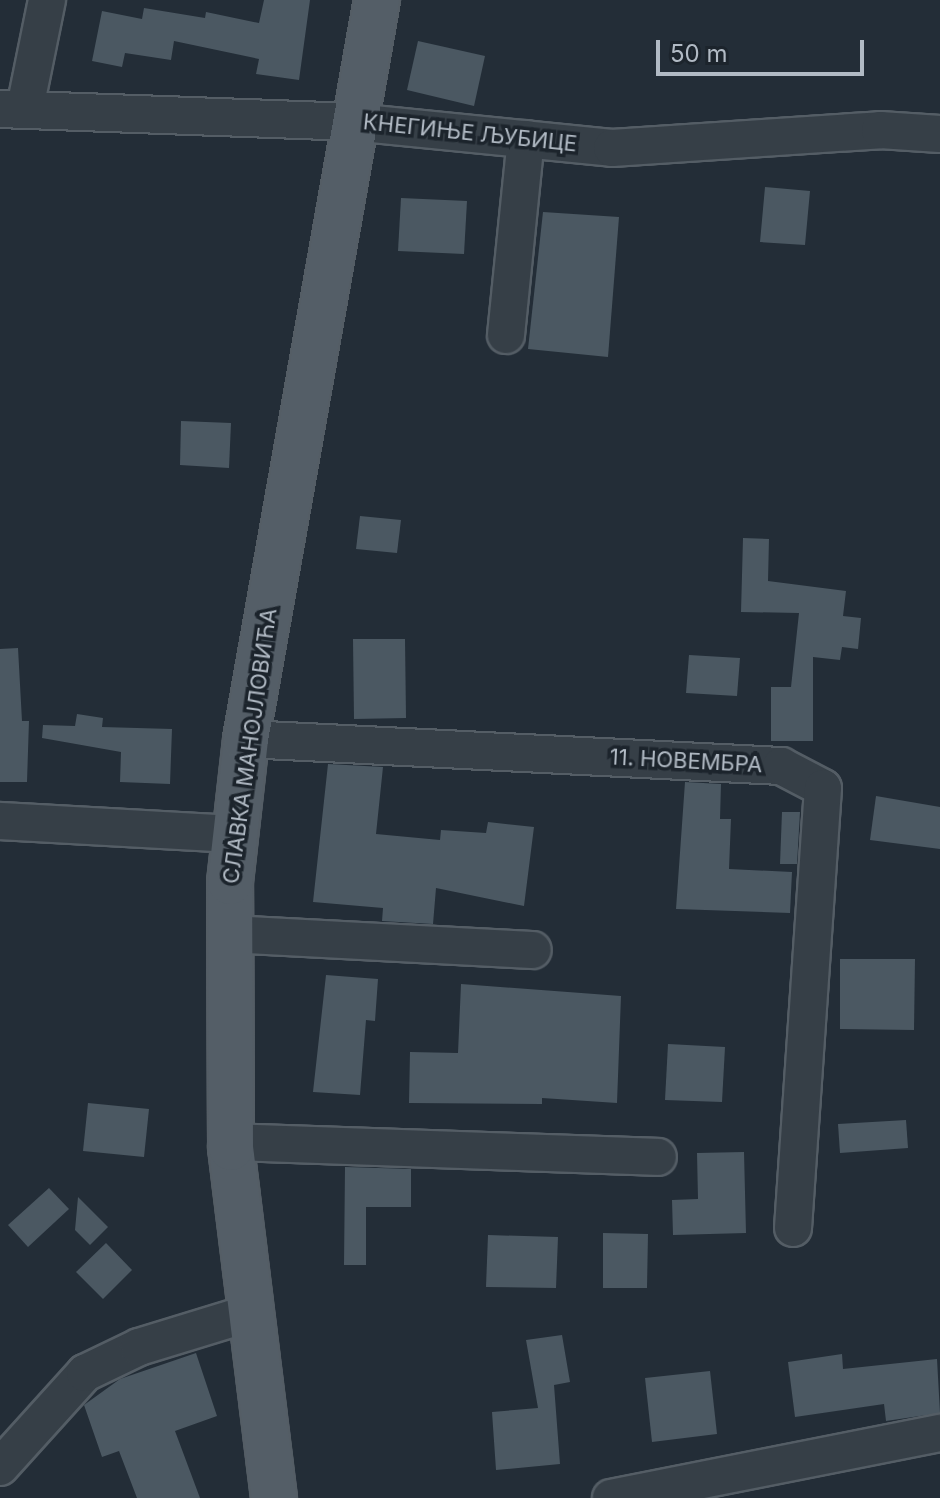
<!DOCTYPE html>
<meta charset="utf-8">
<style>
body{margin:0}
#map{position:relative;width:940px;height:1498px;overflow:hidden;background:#232d37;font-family:Inter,sans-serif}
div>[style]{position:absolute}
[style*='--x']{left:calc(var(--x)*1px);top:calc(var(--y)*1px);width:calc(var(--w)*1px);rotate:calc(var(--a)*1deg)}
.building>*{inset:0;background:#4b5862}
.roads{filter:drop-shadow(2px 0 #545d65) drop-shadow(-2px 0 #545d65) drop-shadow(0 2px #545d65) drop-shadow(0 -2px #545d65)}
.minor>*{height:36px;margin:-18px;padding:0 18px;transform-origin:18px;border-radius:18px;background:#363f47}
.major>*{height:44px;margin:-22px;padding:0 22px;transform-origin:22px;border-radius:22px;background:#545e67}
span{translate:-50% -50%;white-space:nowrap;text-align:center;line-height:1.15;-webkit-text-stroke:7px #1c242c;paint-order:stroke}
.street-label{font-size:22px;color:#b1bac4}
.scale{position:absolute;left:656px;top:40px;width:208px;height:36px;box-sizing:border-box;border:4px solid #b1bac4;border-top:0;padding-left:10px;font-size:24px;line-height:28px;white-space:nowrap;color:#b1bac4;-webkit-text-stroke:6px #1c242c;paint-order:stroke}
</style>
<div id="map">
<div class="building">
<i style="clip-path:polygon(264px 0,310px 0,299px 80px,256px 74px,259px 59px,174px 41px,171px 60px,125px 53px,122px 67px,92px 61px,102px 11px,142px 19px,144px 8px,205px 18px,206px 12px,259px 23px)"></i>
<i style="clip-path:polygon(418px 41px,485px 56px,474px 106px,407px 90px)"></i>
<i style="clip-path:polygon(765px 187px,810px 191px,805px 245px,760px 242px)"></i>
<i style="clip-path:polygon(401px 198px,467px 201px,464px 254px,398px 251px)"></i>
<i style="clip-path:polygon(543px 212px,619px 217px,608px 357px,528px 349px)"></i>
<i style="clip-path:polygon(181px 421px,231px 423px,229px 468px,180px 465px)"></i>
<i style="clip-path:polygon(360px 516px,401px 520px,397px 553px,356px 549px)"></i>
<i style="clip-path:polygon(743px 538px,769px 539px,768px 581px,846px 591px,843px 616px,861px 618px,858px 649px,842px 647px,840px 660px,813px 657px,813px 741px,771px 741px,771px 687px,791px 687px,799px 613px,741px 612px)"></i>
<i style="clip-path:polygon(353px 639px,405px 639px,406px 718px,354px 719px)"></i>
<i style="clip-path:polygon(18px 648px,22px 721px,29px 721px,27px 782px,0 782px,0 649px)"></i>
<i style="clip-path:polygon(689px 655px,740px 658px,737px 696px,686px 693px)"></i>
<i style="clip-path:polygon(77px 714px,103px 718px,102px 727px,172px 729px,170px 784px,120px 782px,121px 752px,42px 738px,43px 725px,75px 726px)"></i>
<i style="clip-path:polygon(328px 764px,383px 767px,376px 834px,440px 840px,441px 830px,486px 833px,488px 822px,534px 827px,524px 906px,436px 888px,433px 924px,382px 921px,383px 908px,313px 902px)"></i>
<i style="clip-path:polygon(685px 782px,721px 784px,720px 819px,731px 819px,729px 869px,792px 872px,790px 913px,676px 909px)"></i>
<i style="clip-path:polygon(876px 796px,940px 807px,940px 849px,870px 840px)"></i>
<i style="clip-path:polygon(782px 812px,800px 812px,797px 864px,780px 864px)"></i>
<i style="clip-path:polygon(840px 959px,915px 959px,914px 1030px,840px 1029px)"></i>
<i style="clip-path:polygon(326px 975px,378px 979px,375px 1021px,366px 1020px,360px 1095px,313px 1092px)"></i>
<i style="clip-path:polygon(461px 984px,621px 996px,617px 1103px,542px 1098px,542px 1104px,409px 1103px,410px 1052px,458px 1053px)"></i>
<i style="clip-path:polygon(668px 1044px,725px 1047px,722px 1102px,665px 1100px)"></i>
<i style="clip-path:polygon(88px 1103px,149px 1109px,144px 1157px,83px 1151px)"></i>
<i style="clip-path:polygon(906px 1120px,908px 1148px,840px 1153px,838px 1124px)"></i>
<i style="clip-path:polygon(744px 1152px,746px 1233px,673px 1235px,672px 1200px,698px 1199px,697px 1153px)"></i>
<i style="clip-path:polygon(345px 1167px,411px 1169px,411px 1207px,366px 1207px,366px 1265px,344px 1265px)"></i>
<i style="clip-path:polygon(49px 1188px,69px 1209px,28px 1247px,8px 1225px)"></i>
<i style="clip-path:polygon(78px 1197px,108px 1227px,90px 1245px,75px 1230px)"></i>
<i style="clip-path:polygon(603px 1233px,648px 1234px,647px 1288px,603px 1288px)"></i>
<i style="clip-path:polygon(488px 1235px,558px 1237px,556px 1288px,486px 1287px)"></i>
<i style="clip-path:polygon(106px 1243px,132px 1270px,103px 1299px,76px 1272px)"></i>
<i style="clip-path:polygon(562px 1335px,570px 1382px,554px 1385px,560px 1464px,496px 1470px,492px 1412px,538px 1408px,526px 1340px)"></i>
<i style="clip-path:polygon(196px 1353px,217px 1416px,175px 1431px,200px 1498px,137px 1498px,119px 1451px,102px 1457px,84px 1405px,120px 1379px)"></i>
<i style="clip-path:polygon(842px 1354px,843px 1369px,937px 1359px,940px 1413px,886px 1421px,884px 1404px,795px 1417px,788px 1362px)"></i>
<i style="clip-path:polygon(710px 1371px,717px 1434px,652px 1442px,645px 1378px)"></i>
</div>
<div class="roads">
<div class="minor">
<i style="--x:25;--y:108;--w:110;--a:-78.5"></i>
<i style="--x:0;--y:109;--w:353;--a:2.1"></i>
<i style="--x:353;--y:122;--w:260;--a:5.7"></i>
<i style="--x:612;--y:148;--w:269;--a:-3.8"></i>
<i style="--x:880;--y:130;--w:60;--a:3.8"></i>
<i style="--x:506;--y:335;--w:197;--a:-84.2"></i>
<i style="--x:246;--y:739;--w:536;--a:2.89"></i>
<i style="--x:781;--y:766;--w:47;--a:27.6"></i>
<i style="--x:823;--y:788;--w:441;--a:93.9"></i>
<i style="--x:0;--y:821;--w:234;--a:3.2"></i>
<i style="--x:228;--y:934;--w:305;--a:3"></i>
<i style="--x:231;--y:1142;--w:427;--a:2"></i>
<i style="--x:0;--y:1467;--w:127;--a:-47.9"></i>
<i style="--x:85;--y:1373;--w:60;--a:-25.7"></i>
<i style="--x:139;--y:1347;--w:116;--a:-17"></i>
<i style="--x:611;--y:1498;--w:335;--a:-11.2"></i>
</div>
<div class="major">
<i style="--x:274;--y:1498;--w:353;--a:-97"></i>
<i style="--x:231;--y:1148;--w:266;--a:-90.2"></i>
<i style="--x:230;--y:882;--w:144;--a:-83.6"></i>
<i style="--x:246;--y:739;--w:751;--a:-79.95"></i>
</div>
</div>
<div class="street-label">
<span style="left:470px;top:133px;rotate:6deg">КНЕГИЊЕ ЉУБИЦЕ</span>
<span style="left:250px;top:746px;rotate:-82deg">СЛАВКА МАНОЈЛОВИЋА</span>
<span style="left:686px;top:761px;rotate:3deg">11. НОВЕМБРА</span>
</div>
<div class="scale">50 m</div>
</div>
